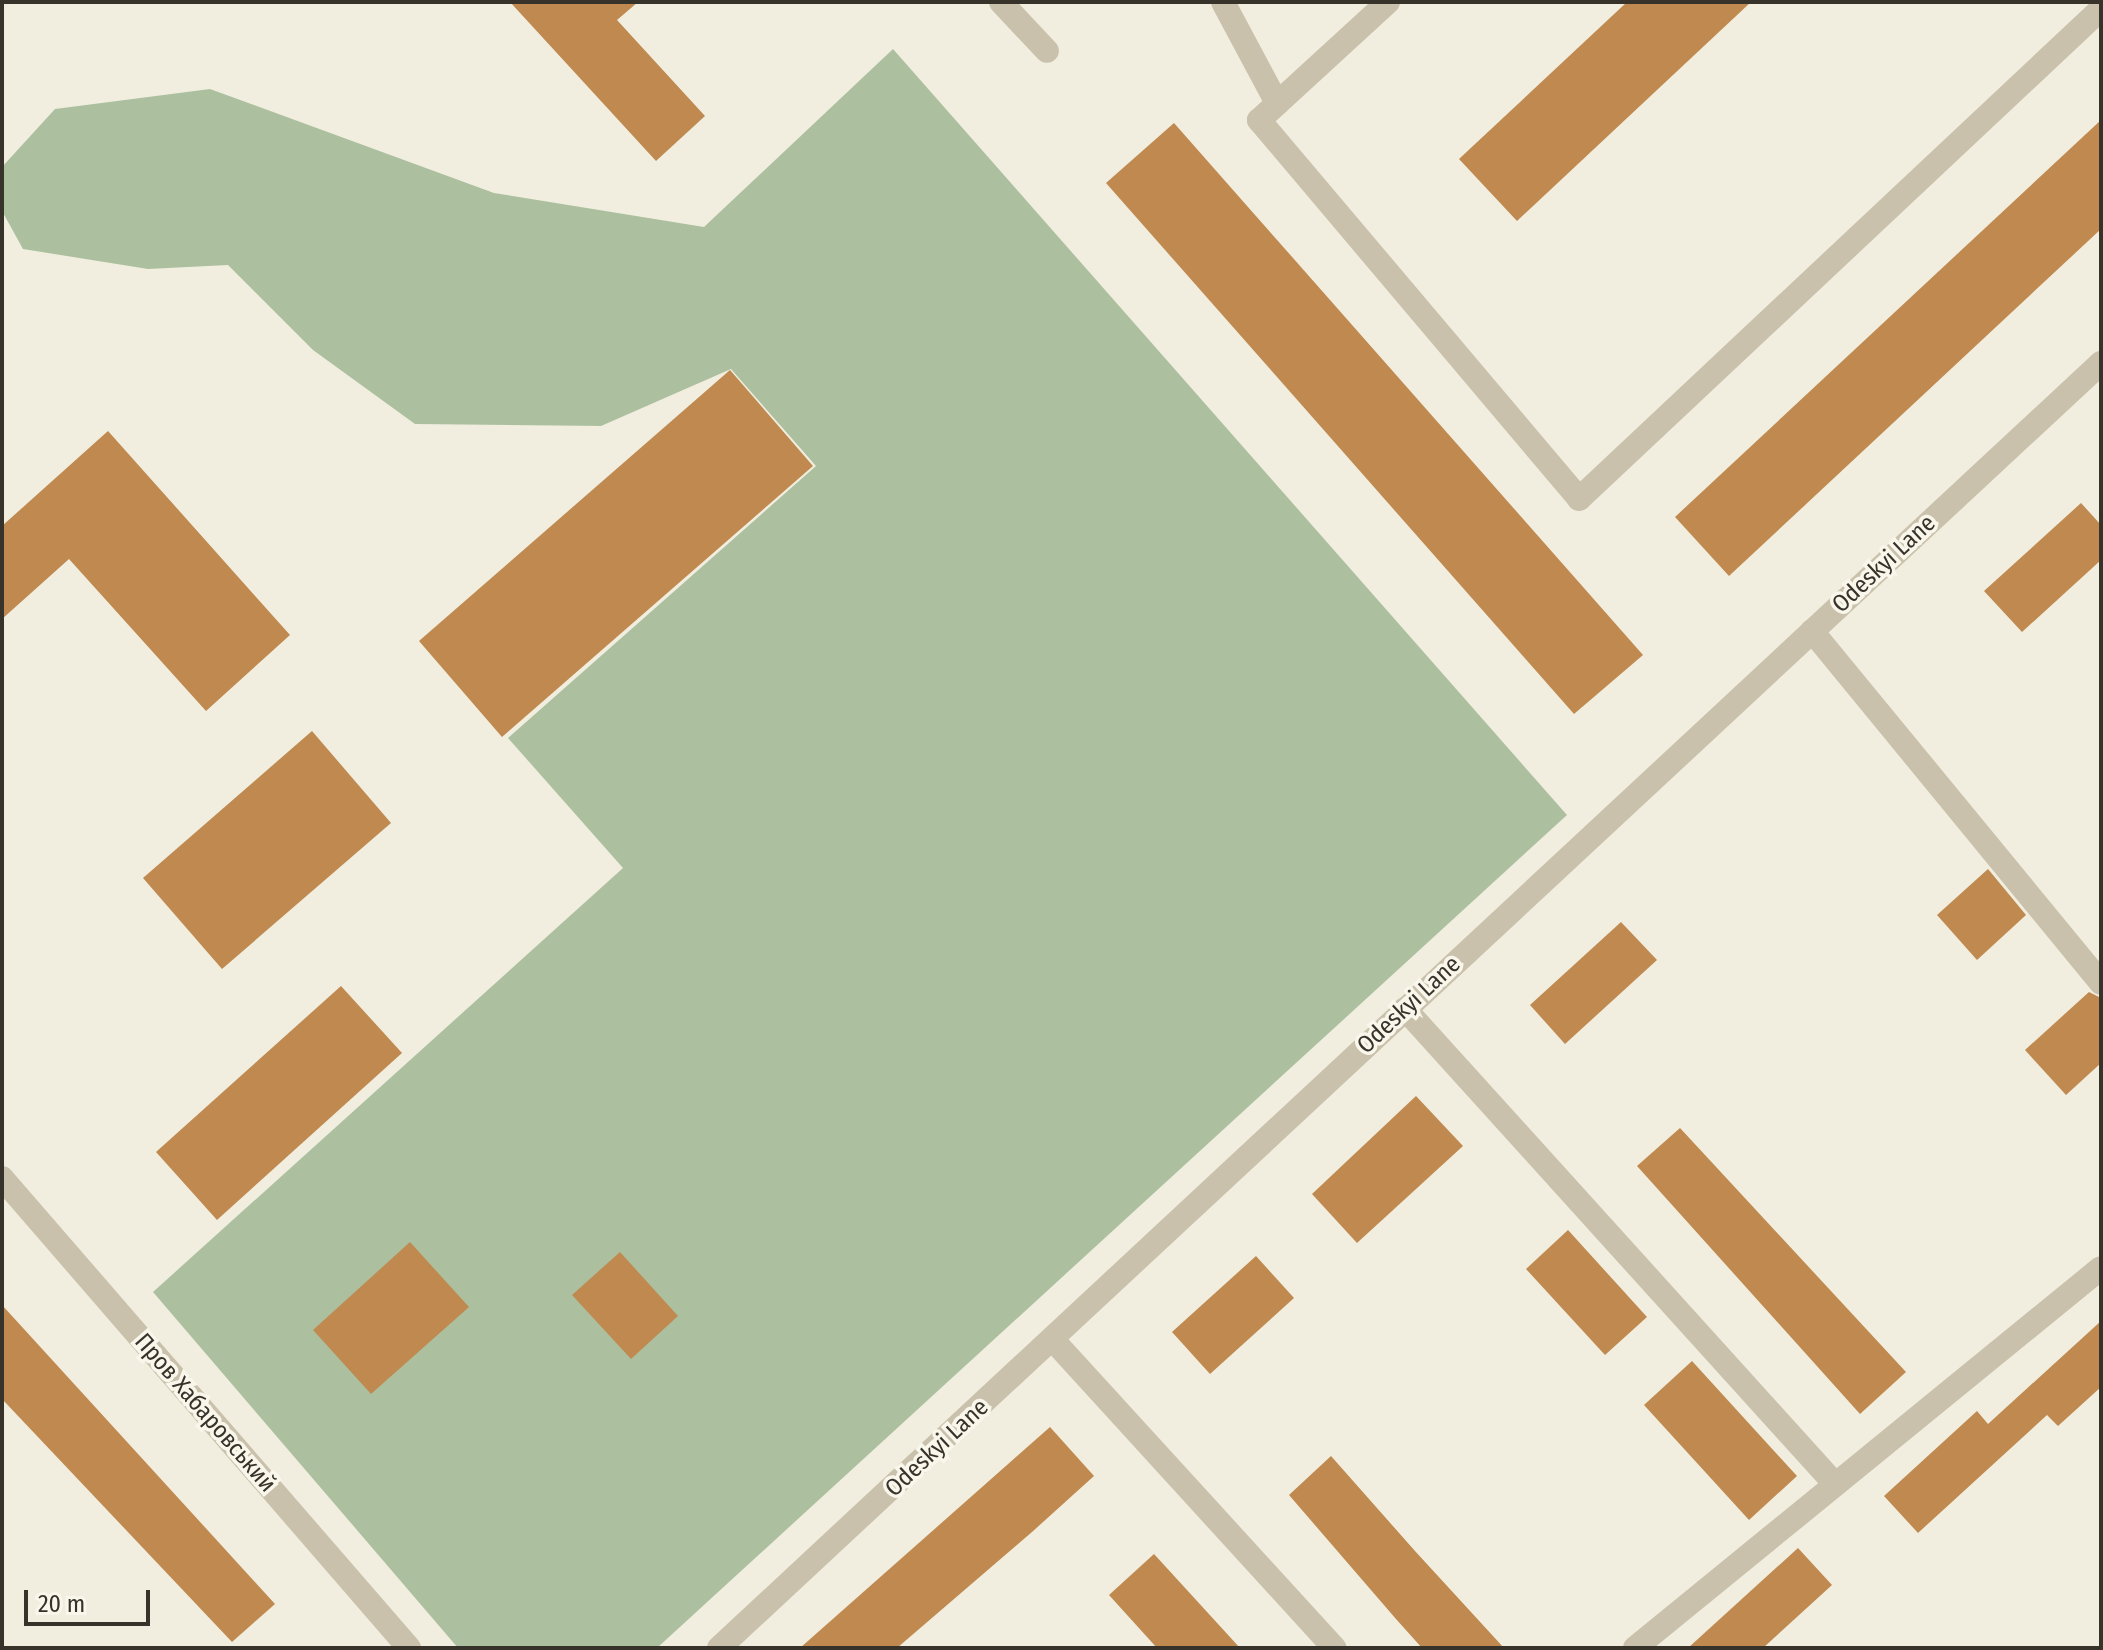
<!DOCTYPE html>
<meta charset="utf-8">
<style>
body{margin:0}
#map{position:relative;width:2103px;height:1650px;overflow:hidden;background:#f1eedf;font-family:"Fira Sans Condensed",sans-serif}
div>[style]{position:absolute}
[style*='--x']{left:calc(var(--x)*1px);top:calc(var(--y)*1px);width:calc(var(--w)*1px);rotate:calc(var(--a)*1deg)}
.green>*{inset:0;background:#acc09f}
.building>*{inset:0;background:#bf894f}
.minor>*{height:24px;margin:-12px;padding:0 12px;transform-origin:12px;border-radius:12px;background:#c9c1ab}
span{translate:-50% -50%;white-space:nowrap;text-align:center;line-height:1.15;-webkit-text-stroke:7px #f9f6eb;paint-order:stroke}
.street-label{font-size:24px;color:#37322a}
.frame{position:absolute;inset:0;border:4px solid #37322a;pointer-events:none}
.scale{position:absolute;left:24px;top:1590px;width:126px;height:36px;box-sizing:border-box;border:4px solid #37322a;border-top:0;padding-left:10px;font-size:24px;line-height:28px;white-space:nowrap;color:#37322a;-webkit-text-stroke:6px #f9f6eb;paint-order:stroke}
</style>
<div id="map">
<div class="green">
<i style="clip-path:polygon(893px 49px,1567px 815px,657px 1648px,458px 1648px,153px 1292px,623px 868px,508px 738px,816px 466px,731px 369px,601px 426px,415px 424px,313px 350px,228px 265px,148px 269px,23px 249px,2px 211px,2px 167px,55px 109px,210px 89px,494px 193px,704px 227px)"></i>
</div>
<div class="building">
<i style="clip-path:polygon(510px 2px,638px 2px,617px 20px,705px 116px,656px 161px)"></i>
<i style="clip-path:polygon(1627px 2px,1751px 2px,1517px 221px,1459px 159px)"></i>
<i style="clip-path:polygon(2101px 120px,2101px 229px,1729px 576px,1675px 517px)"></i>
<i style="clip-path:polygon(1174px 123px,1643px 655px,1574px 714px,1106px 183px)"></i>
<i style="clip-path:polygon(730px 370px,813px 466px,502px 737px,419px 641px)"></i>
<i style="clip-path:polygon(108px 431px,290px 635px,206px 711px,69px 559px,2px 619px,2px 526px)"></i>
<i style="clip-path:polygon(2081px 503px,2101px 525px,2101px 560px,2022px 632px,1984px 591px)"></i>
<i style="clip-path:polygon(312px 731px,391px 823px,222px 969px,143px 878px)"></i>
<i style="clip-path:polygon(1988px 869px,2026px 915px,1977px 960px,1937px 915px)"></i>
<i style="clip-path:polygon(1621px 922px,1657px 960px,1565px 1044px,1530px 1005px)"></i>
<i style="clip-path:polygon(341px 986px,402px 1053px,217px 1220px,156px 1152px)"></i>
<i style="clip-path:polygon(2089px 992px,2101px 998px,2101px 1063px,2066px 1095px,2025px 1050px)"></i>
<i style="clip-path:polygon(1416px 1096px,1463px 1146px,1357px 1243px,1312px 1194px)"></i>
<i style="clip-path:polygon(1680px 1128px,1906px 1372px,1860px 1414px,1637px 1166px)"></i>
<i style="clip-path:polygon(1568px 1230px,1647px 1317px,1605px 1355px,1526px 1269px)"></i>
<i style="clip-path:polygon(410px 1242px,469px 1307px,371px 1394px,313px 1330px)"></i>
<i style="clip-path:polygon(620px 1252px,678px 1316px,631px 1359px,572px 1295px)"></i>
<i style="clip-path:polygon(1256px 1256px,1294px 1298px,1210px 1374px,1172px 1332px)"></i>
<i style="clip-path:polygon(2px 1305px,275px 1604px,232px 1642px,2px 1399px)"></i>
<i style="clip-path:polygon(2101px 1321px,2101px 1387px,2058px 1426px,2047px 1415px,1918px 1533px,1884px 1496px,1977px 1411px,1988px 1424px)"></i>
<i style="clip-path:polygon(1692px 1361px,1797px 1476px,1749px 1520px,1644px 1405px)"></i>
<i style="clip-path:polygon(1050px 1427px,1094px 1476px,1032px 1532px,897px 1648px,800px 1648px)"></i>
<i style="clip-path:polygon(1331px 1456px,1415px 1551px,1504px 1648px,1422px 1648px,1396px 1619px,1289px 1495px)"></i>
<i style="clip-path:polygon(1798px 1548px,1832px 1585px,1763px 1648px,1688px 1648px)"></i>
<i style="clip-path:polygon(1154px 1554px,1240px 1648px,1157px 1648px,1109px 1595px)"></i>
</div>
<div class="minor">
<i style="--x:1001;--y:2;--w:67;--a:46.8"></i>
<i style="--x:1223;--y:2;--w:115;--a:61.9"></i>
<i style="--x:1388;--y:2;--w:175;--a:137.5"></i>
<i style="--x:1259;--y:120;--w:496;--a:49.8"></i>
<i style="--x:1579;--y:499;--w:716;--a:-43.19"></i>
<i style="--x:1812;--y:631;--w:455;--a:50.6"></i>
<i style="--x:1405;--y:1009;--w:641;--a:47.85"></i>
<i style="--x:2;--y:1178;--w:622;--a:49.11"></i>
<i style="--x:1054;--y:1341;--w:416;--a:47.6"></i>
<i style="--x:719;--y:1648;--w:1887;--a:-42.92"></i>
<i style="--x:1635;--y:1648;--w:601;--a:-39.2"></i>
</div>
<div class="street-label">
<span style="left:1884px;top:564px;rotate:-43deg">Odeskyi Lane</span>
<span style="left:1409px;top:1005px;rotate:-43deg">Odeskyi Lane</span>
<span style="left:205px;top:1413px;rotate:49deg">Пров Хабаровський</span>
<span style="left:937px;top:1448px;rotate:-43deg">Odeskyi Lane</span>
</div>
<div class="frame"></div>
<div class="scale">20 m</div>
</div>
